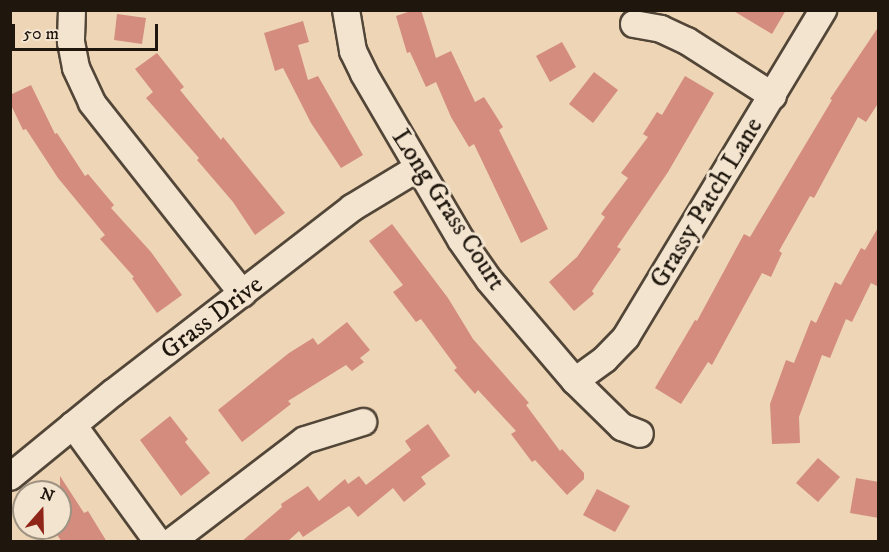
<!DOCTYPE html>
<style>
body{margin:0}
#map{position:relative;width:889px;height:552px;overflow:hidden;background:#edd5b5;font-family:"IM FELL DW Pica",serif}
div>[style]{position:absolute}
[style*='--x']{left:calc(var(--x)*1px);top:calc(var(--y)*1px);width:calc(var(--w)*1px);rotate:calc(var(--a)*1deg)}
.building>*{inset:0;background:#d48c7e}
.roads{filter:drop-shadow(2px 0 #524638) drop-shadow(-2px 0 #524638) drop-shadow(0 2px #524638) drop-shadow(0 -2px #524638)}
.minor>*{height:26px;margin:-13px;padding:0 13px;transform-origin:13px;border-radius:13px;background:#f3e4cf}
span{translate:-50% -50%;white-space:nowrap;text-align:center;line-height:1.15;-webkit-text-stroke:6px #f3e4cf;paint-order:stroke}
.street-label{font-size:26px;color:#1f170e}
.frame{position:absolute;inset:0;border:12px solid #1f170e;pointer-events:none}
.north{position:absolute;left:12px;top:480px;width:60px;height:60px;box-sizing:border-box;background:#f3e4cf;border:2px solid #9e9282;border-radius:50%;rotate:20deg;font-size:16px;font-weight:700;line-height:24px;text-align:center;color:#1f170e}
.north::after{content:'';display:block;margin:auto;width:21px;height:27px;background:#8f2418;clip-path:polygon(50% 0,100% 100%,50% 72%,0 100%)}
.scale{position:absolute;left:12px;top:24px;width:146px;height:27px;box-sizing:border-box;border:3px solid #1f170e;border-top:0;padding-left:8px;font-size:18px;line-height:21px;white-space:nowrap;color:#1f170e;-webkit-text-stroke:4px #f3e4cf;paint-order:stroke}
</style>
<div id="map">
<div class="building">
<i style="clip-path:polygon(414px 10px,421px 10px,436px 58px,451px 51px,475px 102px,484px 97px,503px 127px,499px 130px,548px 229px,521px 243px,474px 144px,469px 147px,451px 117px,436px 82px,426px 87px,410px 52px,407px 53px,396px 16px)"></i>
<i style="clip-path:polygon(732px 10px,786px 10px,772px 34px)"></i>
<i style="clip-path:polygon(117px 14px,146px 18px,142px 44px,114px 40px)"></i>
<i style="clip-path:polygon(303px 21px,309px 42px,298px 45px,308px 80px,318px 76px,363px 155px,341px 168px,311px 123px,283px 68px,275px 71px,264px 33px)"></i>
<i style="clip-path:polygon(879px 26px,879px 102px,866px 122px,858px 117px,814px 198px,810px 196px,779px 251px,782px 253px,771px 277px,762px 273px,712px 365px,708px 362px,681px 404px,655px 388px,695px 320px,697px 321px,744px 234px,750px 237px,832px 100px,830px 99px)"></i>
<i style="clip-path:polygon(562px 42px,576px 67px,550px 82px,536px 56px)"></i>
<i style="clip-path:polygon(157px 53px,184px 87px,180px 90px,221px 140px,223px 137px,285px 213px,255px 235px,233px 202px,197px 160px,199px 158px,146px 98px,153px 92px,135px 69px)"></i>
<i style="clip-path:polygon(594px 72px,618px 90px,593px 123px,569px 104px)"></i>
<i style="clip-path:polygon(685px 76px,714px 93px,668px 172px,617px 247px,621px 249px,592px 291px,594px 294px,574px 311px,549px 282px,577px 257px,605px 217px,601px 214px,628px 178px,621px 173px,648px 137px,643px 134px,657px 112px,662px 115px)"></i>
<i style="clip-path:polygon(31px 85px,55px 134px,57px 133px,85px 176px,88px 174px,114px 205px,111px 208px,151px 252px,182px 295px,157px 313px,132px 278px,134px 277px,100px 239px,105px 235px,58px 178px,26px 129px,23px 130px,10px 103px,10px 95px)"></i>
<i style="clip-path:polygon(392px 224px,448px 298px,473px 339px,529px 403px,526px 405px,560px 451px,562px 449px,584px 473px,584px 479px,567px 495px,535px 460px,532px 462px,511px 434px,516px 431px,478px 390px,475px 394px,454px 370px,457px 368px,421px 319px,416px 322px,393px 292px,403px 285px,369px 241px)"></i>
<i style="clip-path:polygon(879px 226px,879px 287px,871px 283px,852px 322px,846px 319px,830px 358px,822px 355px,799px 417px,800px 443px,772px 444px,770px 404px,786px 360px,794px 363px,811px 320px,816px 323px,835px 282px,841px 285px,861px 248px,865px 250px)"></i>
<i style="clip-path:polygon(347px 322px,370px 350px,360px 358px,364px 362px,352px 371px,346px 365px,288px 401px,291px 404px,242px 442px,218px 410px,289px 353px,313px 338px,318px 345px)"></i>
<i style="clip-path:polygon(170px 416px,188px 439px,185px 442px,210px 473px,181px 496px,140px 440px)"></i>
<i style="clip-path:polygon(428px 424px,450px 456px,421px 477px,426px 484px,404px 502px,393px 488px,358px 517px,349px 506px,303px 537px,299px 531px,287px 542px,241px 542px,282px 507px,281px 504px,308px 486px,319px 501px,345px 479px,348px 484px,359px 476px,366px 485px,411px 450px,405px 441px)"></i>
<i style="clip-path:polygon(818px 458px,840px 477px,818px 502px,796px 483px)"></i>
<i style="clip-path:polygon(60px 476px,84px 513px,88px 511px,107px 542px,62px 542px,55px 532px,60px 529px)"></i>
<i style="clip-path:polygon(856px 478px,879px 482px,879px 518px,850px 513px)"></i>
<i style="clip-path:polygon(597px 489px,630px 506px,615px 532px,583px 515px)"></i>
</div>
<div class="roads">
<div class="minor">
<i style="--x:72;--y:10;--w:32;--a:92"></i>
<i style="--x:71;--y:42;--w:26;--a:79"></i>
<i style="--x:76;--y:68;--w:38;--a:65"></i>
<i style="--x:92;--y:103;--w:243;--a:51.7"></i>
<i style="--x:346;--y:10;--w:42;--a:80.3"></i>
<i style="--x:353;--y:51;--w:25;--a:64"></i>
<i style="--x:364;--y:74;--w:192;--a:59.7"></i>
<i style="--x:461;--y:240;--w:49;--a:55"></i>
<i style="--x:489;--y:280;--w:133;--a:49.6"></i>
<i style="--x:575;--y:381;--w:66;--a:44.4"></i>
<i style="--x:622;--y:427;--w:19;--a:21"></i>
<i style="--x:634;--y:24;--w:27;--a:10"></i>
<i style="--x:661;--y:29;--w:29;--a:25"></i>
<i style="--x:687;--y:41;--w:102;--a:32.6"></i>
<i style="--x:575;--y:381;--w:37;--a:-36"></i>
<i style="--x:605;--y:359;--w:30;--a:-46"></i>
<i style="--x:626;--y:337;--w:382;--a:-58.9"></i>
<i style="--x:73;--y:425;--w:145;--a:54"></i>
<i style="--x:10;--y:477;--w:134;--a:-39.3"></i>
<i style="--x:114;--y:392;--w:301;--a:-37.7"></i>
<i style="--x:352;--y:208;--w:77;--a:-31.2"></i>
<i style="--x:171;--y:542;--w:168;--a:-37.3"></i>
<i style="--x:305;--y:440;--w:61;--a:-17.2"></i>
</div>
</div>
<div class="street-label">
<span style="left:707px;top:203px;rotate:-59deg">Grassy Patch Lane</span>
<span style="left:448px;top:210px;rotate:57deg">Long Grass Court</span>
<span style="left:212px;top:318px;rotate:-37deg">Grass Drive</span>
</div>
<div class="frame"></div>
<div class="north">N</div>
<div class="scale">50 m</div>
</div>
